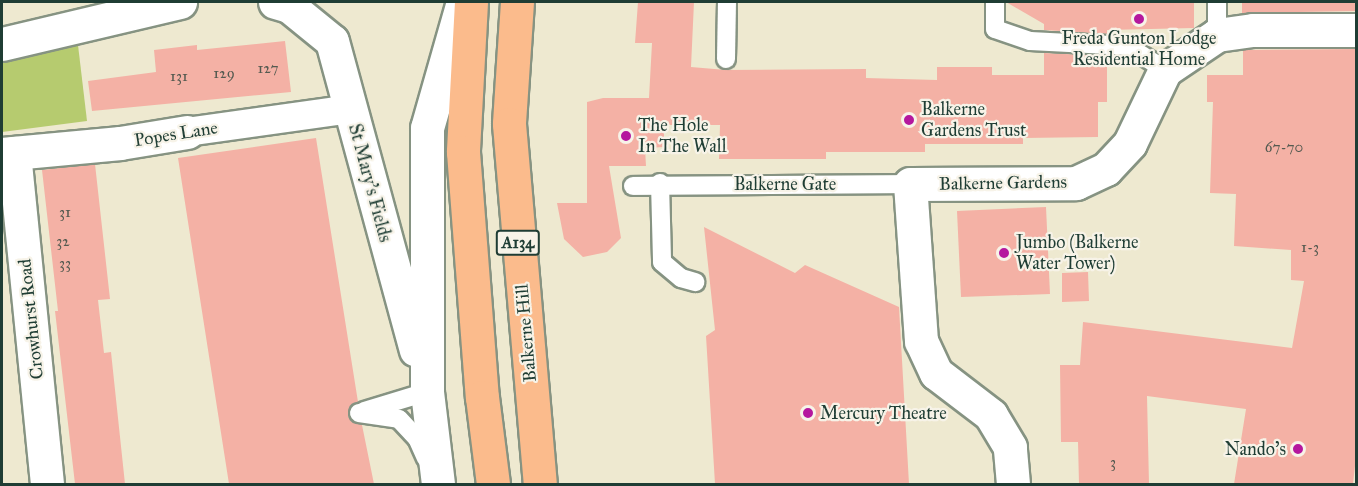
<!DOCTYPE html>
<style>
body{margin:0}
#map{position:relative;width:1358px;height:486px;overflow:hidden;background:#eee9d0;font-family:"IM FELL Great Primer",serif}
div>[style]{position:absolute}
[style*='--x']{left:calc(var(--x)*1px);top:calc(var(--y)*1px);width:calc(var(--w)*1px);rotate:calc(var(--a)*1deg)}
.green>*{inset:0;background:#b6cb6f}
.building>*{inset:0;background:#f4b1a5}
.roads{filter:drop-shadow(2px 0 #869382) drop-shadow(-2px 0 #869382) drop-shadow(0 2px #869382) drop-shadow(0 -2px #869382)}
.service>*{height:18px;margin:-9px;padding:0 9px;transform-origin:9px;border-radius:9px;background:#fff}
.pedestrian>*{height:28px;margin:-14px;padding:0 14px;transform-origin:14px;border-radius:14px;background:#fff}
.minor>*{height:33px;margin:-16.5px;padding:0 16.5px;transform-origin:16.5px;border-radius:16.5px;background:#fff}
.primary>*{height:33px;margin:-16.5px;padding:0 16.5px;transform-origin:16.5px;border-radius:16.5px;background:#fbbb8c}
.dots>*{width:16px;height:16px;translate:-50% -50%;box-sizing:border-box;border:3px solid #f7f3e8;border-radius:50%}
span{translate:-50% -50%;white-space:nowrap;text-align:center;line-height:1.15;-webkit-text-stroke:4.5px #f7f3e8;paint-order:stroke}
.number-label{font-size:15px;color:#545a50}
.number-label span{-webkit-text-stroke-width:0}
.shield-label span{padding:2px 4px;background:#f7f3e8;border:2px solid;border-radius:4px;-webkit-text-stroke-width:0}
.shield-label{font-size:16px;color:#1f3d34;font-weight:700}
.poi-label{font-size:18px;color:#1f3d34}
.left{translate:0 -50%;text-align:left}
.right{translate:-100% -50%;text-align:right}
.street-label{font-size:18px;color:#1f3d34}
.frame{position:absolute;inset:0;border:3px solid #1f3d34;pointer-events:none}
</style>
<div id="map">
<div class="green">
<i style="clip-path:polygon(78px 45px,87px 121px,2px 132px,2px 62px)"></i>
</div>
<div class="building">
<i style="clip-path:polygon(638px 2px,694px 2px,691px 67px,726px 70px,866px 69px,866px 78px,937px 80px,937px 67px,992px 67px,992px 75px,1044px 75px,1044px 53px,1107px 56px,1107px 102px,1098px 102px,1098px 137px,1023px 138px,1023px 144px,925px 144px,925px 152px,826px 152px,826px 159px,719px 159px,720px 125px,664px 125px,664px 147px,645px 148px,646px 166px,609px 166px,621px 238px,607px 252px,583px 257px,564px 239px,557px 203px,587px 203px,587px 102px,603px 98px,649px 98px,652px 43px,635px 43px)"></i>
<i style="clip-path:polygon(1006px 2px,1194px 2px,1194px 28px,1107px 30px,1107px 34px,1044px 30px,1044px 24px)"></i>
<i style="clip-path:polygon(1242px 2px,1356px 2px,1356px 11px,1242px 13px)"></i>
<i style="clip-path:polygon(285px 41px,291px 92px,92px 111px,88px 81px,156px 72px,154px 50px,197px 45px,197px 50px)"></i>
<i style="clip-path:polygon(1356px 49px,1356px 457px,1353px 484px,1234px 484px,1246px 409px,1147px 396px,1149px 484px,1079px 484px,1078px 442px,1061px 442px,1060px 365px,1080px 365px,1083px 322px,1292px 348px,1304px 281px,1291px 280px,1291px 250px,1234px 246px,1236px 194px,1210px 193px,1213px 102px,1207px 102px,1207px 75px,1243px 75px,1243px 50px)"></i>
<i style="clip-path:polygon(316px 138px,358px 402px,350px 406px,348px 417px,362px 425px,374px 484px,229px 484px,178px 158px)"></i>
<i style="clip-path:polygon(95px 164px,110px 299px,98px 300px,104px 353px,111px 352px,125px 484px,75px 484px,55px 311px,58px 311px,42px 170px)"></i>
<i style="clip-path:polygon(1046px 207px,1050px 294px,961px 297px,957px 211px)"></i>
<i style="clip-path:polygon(704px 227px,795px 273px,805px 265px,899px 307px,909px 484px,715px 484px,706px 336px,715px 330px)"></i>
<i style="clip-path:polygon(1088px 272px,1089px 301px,1062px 302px,1062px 273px)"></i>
</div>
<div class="roads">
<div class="service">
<i style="--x:995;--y:2;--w:27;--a:90"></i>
<i style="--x:995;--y:29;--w:37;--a:19"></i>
<i style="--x:1030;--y:41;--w:98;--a:2.9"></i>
<i style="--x:1128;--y:46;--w:44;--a:33"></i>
<i style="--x:1217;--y:2;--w:33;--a:90"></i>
<i style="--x:726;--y:59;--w:57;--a:-89"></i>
<i style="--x:660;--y:183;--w:79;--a:88.5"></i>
<i style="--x:662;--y:262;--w:25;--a:40"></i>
<i style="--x:681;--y:278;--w:15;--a:16"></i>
<i style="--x:633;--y:186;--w:277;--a:-0.4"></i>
<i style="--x:364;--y:411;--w:66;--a:-16.8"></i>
<i style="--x:359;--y:413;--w:40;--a:8.5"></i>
<i style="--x:399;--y:419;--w:26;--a:47"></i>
<i style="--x:417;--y:438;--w:22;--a:66"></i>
</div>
<div class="pedestrian">
<i style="--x:187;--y:132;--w:165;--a:-8"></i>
</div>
<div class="minor">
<i style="--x:275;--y:2;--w:15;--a:16"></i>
<i style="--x:289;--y:6;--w:55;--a:39.1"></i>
<i style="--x:332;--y:41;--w:320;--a:74.8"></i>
<i style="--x:2;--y:44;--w:183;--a:-13.3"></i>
<i style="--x:14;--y:153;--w:333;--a:84.3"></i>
<i style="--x:2;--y:154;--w:119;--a:-5.3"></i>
<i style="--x:120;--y:143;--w:68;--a:-9.3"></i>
<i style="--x:438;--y:484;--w:93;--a:-96.8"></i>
<i style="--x:427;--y:392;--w:264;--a:-90"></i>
<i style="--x:427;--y:128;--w:131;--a:-74.1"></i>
<i style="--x:1013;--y:484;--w:37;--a:-95"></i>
<i style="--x:1010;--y:447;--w:37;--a:-121"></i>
<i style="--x:991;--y:415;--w:69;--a:-142.6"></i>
<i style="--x:936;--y:373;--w:35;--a:-115"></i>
<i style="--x:921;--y:341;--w:157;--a:-94"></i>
<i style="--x:910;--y:184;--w:166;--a:-0.3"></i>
<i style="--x:1076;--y:183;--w:33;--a:-25"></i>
<i style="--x:1106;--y:169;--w:35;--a:-47"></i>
<i style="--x:1130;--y:143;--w:81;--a:-64.4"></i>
<i style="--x:1165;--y:70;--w:63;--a:-33.9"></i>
<i style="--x:1217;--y:35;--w:36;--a:-8"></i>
<i style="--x:1253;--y:30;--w:103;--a:0"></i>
</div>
<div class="primary">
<i style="--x:471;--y:2;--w:150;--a:93.1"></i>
<i style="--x:463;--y:152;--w:246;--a:85.6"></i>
<i style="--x:482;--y:397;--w:88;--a:82.8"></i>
<i style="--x:517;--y:2;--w:122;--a:93.8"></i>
<i style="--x:509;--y:124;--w:361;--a:85.1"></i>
</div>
</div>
<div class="dots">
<i style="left:1139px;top:19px;background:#b5179e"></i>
<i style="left:909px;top:120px;background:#b5179e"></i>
<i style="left:626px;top:136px;background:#b5179e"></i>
<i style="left:1004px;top:253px;background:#b5179e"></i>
<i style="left:808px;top:413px;background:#b5179e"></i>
<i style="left:1298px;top:449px;background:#b5179e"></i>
</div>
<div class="number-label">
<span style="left:268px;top:69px">127</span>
<span style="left:224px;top:74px">129</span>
<span style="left:179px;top:77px">131</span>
<span style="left:1284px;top:148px">67-70</span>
<span style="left:65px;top:213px">31</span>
<span style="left:63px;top:242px">32</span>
<span style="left:1310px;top:248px">1-3</span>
<span style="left:65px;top:264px">33</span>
<span style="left:1113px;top:463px">3</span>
</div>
<div class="shield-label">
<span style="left:518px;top:243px">A134</span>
</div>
<div class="poi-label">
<span style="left:1139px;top:49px">Freda Gunton Lodge<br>Residential Home</span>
<span class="left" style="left:921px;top:120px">Balkerne<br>Gardens Trust</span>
<span class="left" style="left:638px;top:136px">The Hole<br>In The Wall</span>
<span class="left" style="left:1016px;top:253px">Jumbo (Balkerne<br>Water Tower)</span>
<span class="left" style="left:820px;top:413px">Mercury Theatre</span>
<span class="right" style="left:1286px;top:449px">Nando's</span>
</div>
<div class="street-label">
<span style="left:176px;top:134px;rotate:-9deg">Popes Lane</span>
<span style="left:370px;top:183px;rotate:75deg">St Mary's Fields</span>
<span style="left:1003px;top:183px;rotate:-1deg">Balkerne Gardens</span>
<span style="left:785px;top:184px">Balkerne Gate</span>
<span style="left:31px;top:319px;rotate:-96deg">Crowhurst Road</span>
<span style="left:526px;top:333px;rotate:-95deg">Balkerne Hill</span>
</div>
<div class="frame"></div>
</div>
